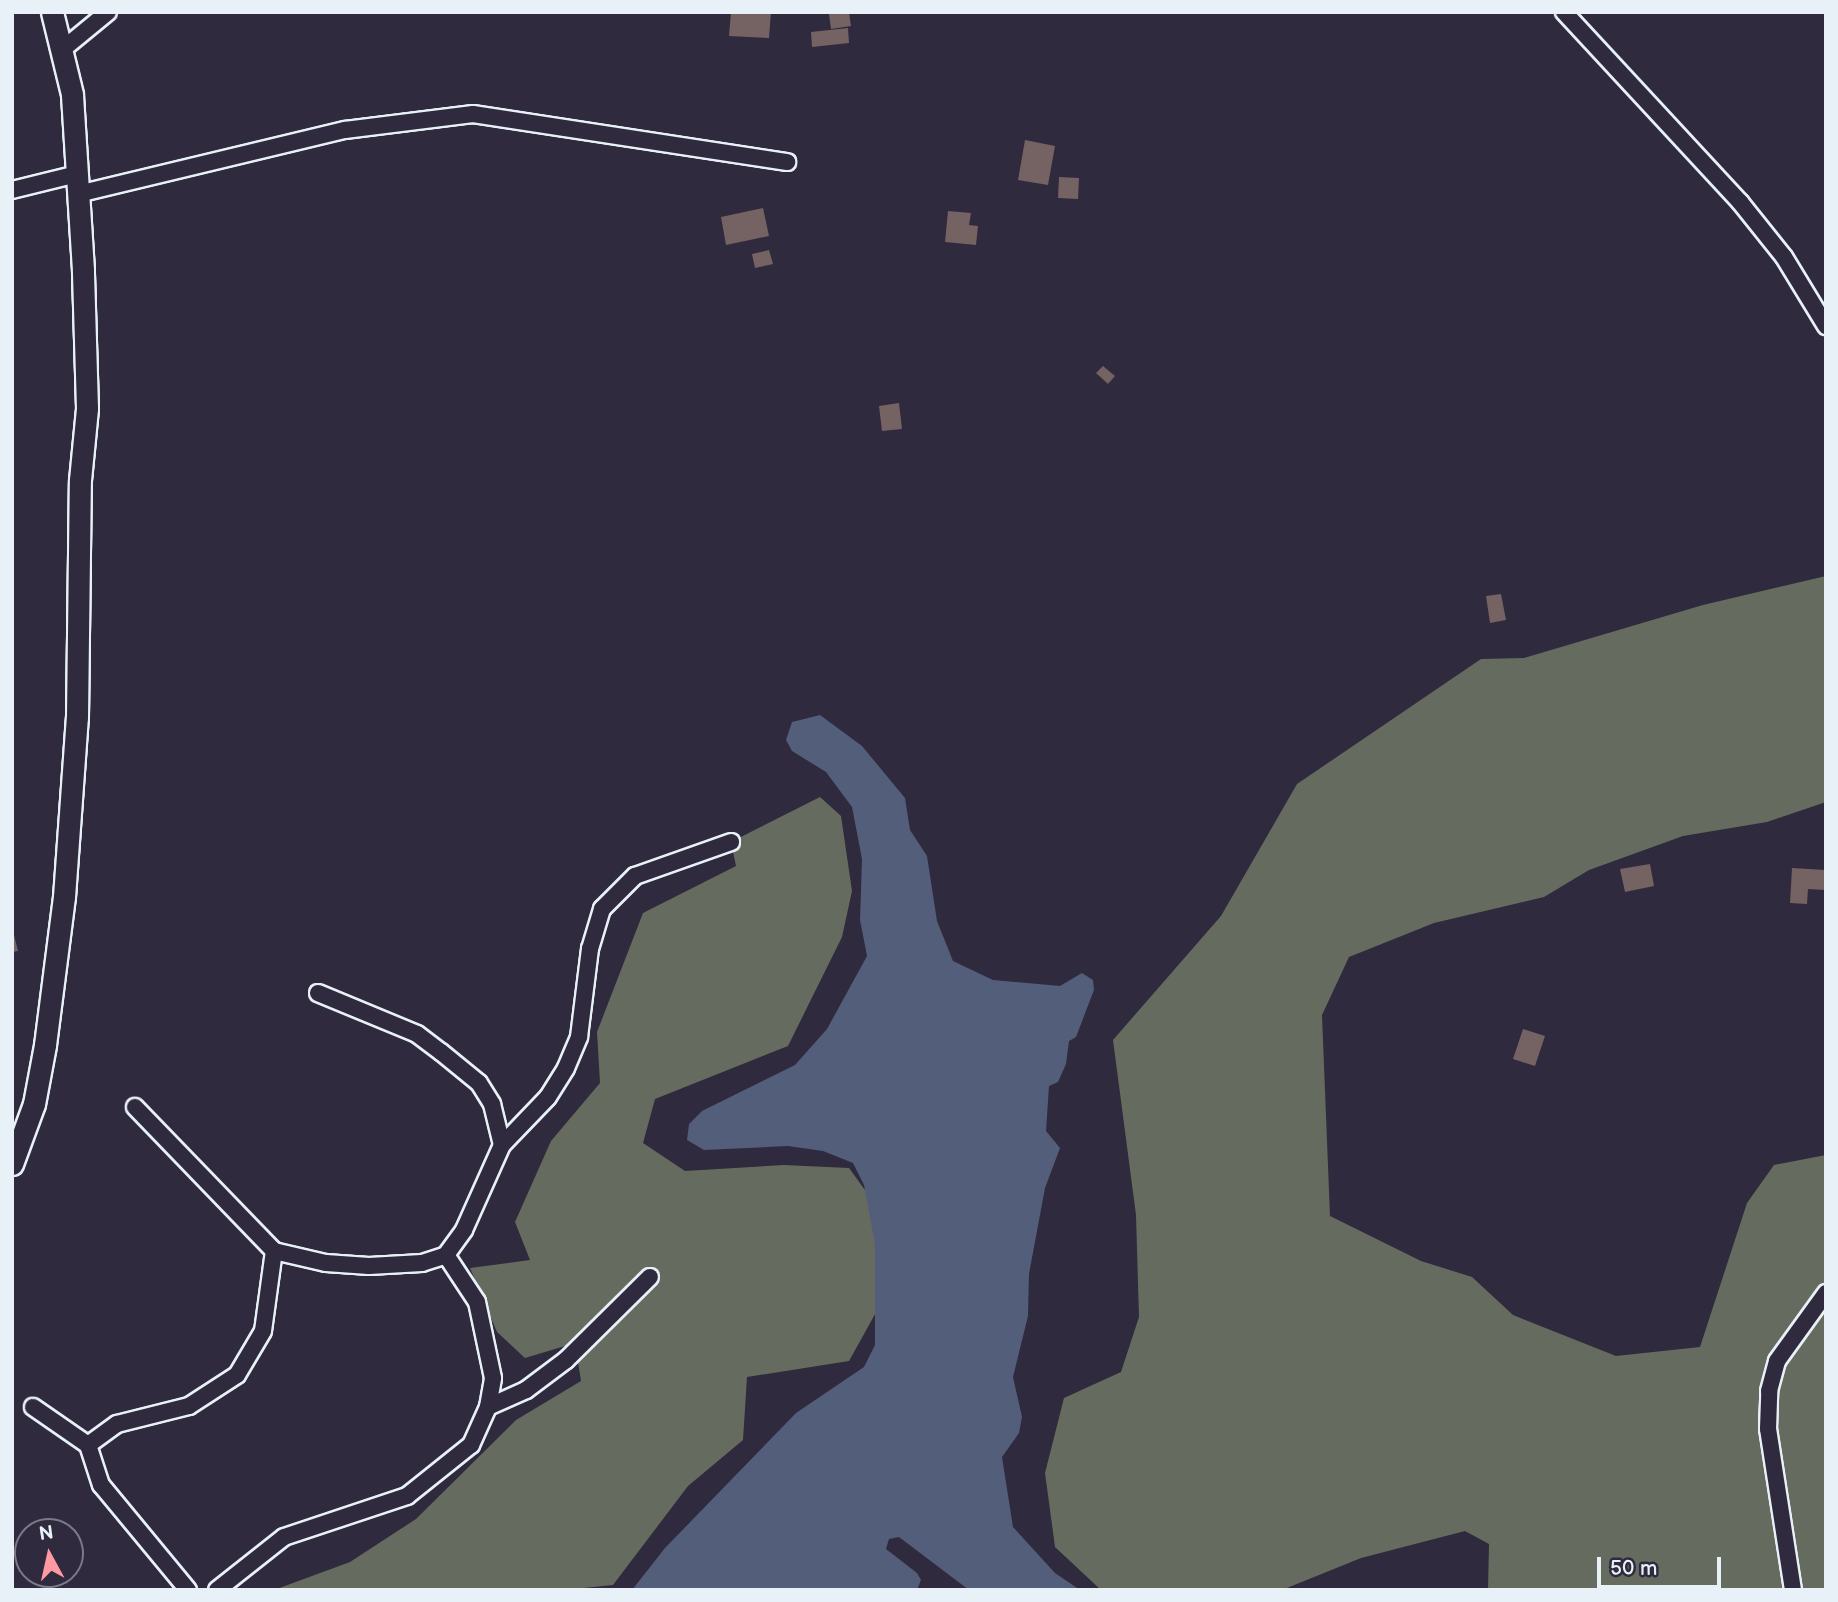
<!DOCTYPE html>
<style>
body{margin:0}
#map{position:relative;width:1838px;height:1602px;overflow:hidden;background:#2f2a3d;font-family:"Balsamiq Sans",sans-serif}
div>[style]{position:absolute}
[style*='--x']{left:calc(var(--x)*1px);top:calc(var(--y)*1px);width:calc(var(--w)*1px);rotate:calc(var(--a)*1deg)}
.green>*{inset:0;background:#656c5f}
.water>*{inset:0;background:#525e7a}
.building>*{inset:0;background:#756262}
.roads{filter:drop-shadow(2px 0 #e8f1f8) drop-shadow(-2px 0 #e8f1f8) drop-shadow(0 2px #e8f1f8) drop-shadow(0 -2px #e8f1f8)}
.minor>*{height:16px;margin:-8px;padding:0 8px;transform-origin:8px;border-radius:8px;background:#2f2a3d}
.tertiary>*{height:21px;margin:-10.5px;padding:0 10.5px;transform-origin:10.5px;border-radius:10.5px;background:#2f2a3d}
span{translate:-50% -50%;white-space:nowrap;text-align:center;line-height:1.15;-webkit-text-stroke:5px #2f2a3d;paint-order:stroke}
.frame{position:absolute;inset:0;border:14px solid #e8f1f8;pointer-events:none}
.north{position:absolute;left:14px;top:1518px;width:70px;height:70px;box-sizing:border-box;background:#2f2a3d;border:2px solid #797a88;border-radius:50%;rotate:352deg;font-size:19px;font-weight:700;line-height:28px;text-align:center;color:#e8f1f8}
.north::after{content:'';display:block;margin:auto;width:24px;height:32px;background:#ff9aa2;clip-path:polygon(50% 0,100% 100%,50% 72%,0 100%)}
.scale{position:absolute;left:1597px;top:1557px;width:124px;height:32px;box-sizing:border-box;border:4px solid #e8f1f8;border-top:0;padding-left:9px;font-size:21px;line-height:24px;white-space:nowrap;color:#e8f1f8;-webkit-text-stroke:5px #2f2a3d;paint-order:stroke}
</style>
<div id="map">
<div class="green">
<i style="clip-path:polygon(1826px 576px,1826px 802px,1767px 822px,1683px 836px,1589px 870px,1544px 897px,1434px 923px,1349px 957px,1322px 1015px,1330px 1216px,1421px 1261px,1472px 1277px,1513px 1315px,1616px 1356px,1700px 1347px,1747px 1203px,1774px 1165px,1826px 1155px,1826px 1590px,1488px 1590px,1489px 1544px,1465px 1531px,1361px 1558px,1282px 1590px,1101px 1590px,1055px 1547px,1045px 1473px,1064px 1398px,1121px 1372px,1139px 1317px,1136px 1215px,1113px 1040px,1221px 916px,1297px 784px,1481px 659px,1524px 658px,1703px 605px)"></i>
<i style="clip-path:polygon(820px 797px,841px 816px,852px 891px,842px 937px,788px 1046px,655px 1099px,643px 1143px,685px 1171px,784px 1165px,849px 1168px,888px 1222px,884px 1298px,849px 1361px,747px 1377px,743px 1440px,688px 1486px,613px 1585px,564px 1590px,274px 1590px,350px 1562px,416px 1519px,516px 1420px,581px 1381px,575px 1343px,525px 1358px,497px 1332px,470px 1268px,530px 1260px,515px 1222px,551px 1141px,600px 1083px,597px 1032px,643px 913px,736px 866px,731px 842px)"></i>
</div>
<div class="water">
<i style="clip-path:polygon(820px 715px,862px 746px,905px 798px,910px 830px,927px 856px,937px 921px,953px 961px,993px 980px,1060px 986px,1082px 973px,1093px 980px,1094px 990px,1076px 1037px,1069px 1041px,1066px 1064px,1058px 1082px,1049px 1086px,1046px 1131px,1060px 1148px,1045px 1188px,1029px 1274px,1028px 1316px,1013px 1377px,1022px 1417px,1019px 1433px,1002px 1457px,1013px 1527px,1055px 1573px,1080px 1590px,969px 1590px,899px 1537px,889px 1539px,886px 1549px,917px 1573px,921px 1580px,917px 1590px,632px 1590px,665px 1548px,796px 1413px,864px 1367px,875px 1345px,875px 1244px,864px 1185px,853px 1163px,823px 1151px,788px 1146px,704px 1150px,687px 1140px,689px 1124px,702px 1111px,795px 1065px,827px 1029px,867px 956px,860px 920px,862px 859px,852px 807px,826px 772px,792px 751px,786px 740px,792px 722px)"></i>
</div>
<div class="building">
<i style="clip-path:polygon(731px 12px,771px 12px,769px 38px,729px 36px)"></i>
<i style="clip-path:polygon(849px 12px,851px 26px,831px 29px,829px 14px)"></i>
<i style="clip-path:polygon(848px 28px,849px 43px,812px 47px,811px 32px)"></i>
<i style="clip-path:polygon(1025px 140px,1055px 146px,1048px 185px,1018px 180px)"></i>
<i style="clip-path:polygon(1059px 177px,1079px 178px,1078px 199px,1058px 198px)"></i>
<i style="clip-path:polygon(763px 208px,769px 236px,726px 245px,721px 217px)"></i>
<i style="clip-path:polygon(948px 211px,971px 213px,969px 225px,978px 226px,976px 245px,945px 242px)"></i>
<i style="clip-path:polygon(769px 250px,773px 264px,755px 268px,752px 254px)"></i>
<i style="clip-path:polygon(1103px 366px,1115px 376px,1108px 384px,1096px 373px)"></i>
<i style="clip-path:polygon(899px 403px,902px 429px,882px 431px,879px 406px)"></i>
<i style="clip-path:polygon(1501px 594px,1506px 620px,1490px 623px,1486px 596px)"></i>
<i style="clip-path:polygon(1650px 864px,1654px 886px,1625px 892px,1620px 869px)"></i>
<i style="clip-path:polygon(1792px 868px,1826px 870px,1826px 890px,1808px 889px,1807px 904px,1790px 903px)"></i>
<i style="clip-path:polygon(12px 927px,18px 951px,12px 952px)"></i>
<i style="clip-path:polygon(1523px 1029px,1545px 1036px,1535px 1066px,1513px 1059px)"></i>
</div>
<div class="roads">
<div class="minor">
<i style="--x:1564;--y:12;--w:259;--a:47.2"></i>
<i style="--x:1740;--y:202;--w:70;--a:51.3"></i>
<i style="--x:1784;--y:257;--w:81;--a:58.7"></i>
<i style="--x:63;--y:49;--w:58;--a:-39.4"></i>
<i style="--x:12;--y:190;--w:67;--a:-13.8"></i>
<i style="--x:78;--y:194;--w:275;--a:-13.5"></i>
<i style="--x:345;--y:130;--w:129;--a:-7.1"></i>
<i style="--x:473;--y:114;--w:318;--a:8.7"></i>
<i style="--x:318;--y:993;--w:107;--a:22.5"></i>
<i style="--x:417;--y:1034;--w:30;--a:37"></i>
<i style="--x:441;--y:1052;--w:49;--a:39.2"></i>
<i style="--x:479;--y:1083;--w:25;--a:58"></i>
<i style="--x:492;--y:1104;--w:42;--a:76.3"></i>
<i style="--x:135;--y:1107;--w:200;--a:46"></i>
<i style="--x:33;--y:1407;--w:67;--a:34.6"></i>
<i style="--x:488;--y:1407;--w:42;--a:-24.1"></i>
<i style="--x:526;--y:1390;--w:50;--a:-36.9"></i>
<i style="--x:566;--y:1360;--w:118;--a:-44.7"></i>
<i style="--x:188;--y:1590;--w:136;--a:-129.6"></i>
<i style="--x:101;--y:1485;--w:42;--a:-108"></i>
<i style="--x:88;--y:1445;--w:36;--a:-36"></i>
<i style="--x:117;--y:1424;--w:74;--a:-14"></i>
<i style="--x:189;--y:1406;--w:57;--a:-32.9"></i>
<i style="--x:237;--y:1375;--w:51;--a:-59.4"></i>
<i style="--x:263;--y:1331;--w:81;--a:-82.2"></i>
<i style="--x:274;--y:1251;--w:53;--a:13"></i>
<i style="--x:326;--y:1263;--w:43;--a:4"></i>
<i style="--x:369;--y:1266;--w:53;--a:-3.2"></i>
<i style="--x:422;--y:1263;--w:25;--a:-18"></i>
<i style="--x:217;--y:1590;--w:85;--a:-38.3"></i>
<i style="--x:284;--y:1537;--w:130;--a:-18.4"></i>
<i style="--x:407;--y:1496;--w:82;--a:-38.6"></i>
<i style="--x:471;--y:1445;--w:42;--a:-65.9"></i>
<i style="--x:488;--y:1407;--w:29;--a:-80"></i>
<i style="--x:493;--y:1378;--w:78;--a:-101.9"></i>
<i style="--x:477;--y:1302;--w:56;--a:-123.4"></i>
<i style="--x:446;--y:1255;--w:31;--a:-54"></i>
<i style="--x:464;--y:1230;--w:93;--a:-65.9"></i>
<i style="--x:502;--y:1145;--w:66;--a:-46.2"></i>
<i style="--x:548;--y:1097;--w:34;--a:-58"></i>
<i style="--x:566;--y:1068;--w:34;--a:-67"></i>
<i style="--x:579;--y:1037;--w:89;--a:-82.9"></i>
<i style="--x:590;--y:949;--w:42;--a:-73.3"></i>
<i style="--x:602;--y:909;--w:47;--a:-45"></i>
<i style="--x:635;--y:876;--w:102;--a:-19.5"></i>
<i style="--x:1793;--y:1590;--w:163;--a:-98.8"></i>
<i style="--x:1768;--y:1429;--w:38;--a:-88"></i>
<i style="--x:1769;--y:1391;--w:31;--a:-75"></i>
<i style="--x:1777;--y:1361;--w:84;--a:-54.2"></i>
</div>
<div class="tertiary">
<i style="--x:12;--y:1164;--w:64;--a:-69.9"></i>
<i style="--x:34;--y:1104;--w:60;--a:-79.4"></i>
<i style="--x:45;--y:1045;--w:149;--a:-82.7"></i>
<i style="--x:64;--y:897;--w:180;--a:-85.9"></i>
<i style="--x:77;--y:717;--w:237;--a:-89.3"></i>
<i style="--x:80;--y:480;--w:72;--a:-84.4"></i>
<i style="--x:87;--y:408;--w:138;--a:-91.7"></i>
<i style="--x:83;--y:270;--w:176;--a:-93.6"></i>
<i style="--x:72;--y:94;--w:84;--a:-103.7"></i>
</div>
</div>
<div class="frame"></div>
<div class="north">N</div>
<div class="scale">50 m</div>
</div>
